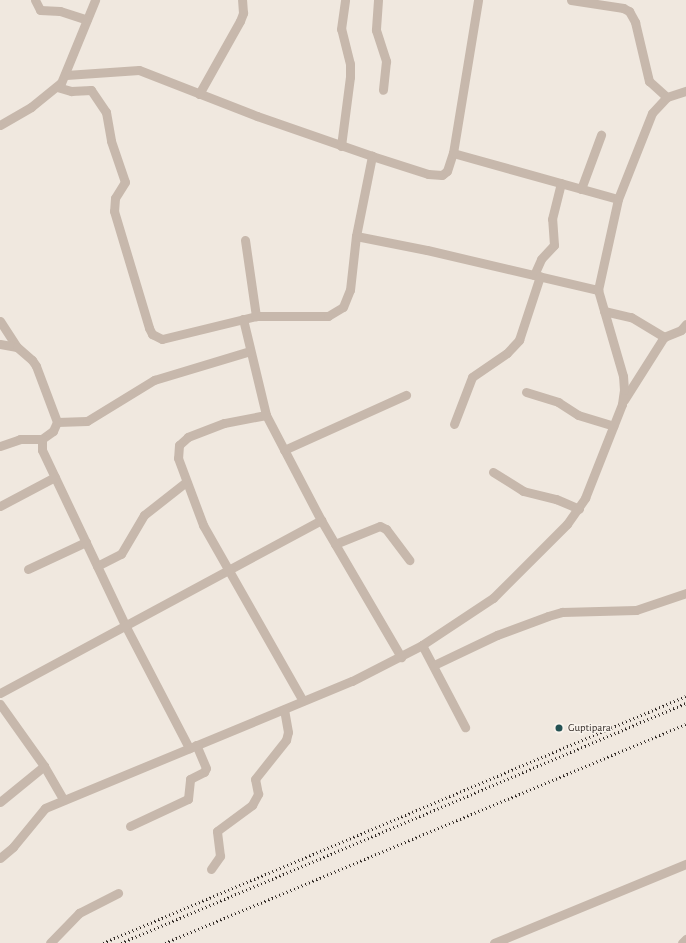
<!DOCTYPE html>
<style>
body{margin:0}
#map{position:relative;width:686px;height:943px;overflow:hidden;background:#f0e8df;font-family:"Alegreya Sans",sans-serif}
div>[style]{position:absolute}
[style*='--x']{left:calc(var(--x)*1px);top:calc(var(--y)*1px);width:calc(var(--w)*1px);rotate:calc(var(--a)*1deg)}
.street>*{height:9px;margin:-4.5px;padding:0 4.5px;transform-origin:4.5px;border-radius:4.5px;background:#c7b8ac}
.rail>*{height:3px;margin-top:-1.5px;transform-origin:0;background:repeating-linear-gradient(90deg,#362e2a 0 1px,transparent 0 4px)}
.dots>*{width:11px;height:11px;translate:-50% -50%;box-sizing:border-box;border:2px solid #f8f2eb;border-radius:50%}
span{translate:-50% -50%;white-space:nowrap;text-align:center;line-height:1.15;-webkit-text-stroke:3px #f8f2eb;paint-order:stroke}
.poi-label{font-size:11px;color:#362e2a}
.left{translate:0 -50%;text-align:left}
</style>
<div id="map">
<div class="street">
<i style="--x:35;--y:0;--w:11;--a:63"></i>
<i style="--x:40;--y:10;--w:20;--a:3"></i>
<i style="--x:60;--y:11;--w:28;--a:18"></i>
<i style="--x:378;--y:0;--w:30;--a:94"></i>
<i style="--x:376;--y:30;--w:33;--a:72"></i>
<i style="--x:386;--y:61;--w:29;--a:96"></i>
<i style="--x:571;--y:0;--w:53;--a:8.7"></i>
<i style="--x:623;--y:8;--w:7;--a:27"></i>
<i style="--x:629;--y:11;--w:13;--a:61"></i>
<i style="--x:635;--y:22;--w:61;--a:76.7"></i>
<i style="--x:649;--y:81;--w:24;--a:42"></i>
<i style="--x:66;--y:75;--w:73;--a:-3.9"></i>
<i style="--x:139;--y:70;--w:127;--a:21.3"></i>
<i style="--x:257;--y:116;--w:122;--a:19.2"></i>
<i style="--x:372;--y:156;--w:59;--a:17.8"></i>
<i style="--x:428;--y:174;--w:14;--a:4"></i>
<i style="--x:442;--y:175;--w:6;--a:-39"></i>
<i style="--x:447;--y:171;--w:19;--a:-72"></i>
<i style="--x:453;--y:153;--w:155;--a:-80.7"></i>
<i style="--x:57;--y:87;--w:15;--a:16"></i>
<i style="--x:71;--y:91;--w:20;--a:-3"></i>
<i style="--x:91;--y:90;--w:27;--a:56"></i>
<i style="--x:106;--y:112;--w:29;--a:80"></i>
<i style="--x:111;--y:141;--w:43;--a:71.1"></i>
<i style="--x:125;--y:182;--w:19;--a:122"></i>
<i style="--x:115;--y:198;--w:13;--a:94"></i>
<i style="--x:114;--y:211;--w:122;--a:73.3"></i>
<i style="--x:149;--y:328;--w:7;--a:63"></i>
<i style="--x:152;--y:334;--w:11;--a:27"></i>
<i style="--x:162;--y:339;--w:97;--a:-13.7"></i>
<i style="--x:256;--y:316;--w:72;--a:0"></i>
<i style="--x:328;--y:316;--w:17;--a:-31"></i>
<i style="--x:343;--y:307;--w:18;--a:-68"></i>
<i style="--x:350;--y:290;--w:54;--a:-83.7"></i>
<i style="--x:356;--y:236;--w:82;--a:-78.7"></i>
<i style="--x:199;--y:94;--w:84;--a:-60.7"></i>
<i style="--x:240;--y:21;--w:9;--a:-69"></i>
<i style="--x:243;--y:13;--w:13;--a:-94"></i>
<i style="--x:0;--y:125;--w:36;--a:-30"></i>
<i style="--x:31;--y:107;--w:38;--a:-39"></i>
<i style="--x:61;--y:83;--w:90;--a:-67.7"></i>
<i style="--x:341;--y:146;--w:70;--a:-82.6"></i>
<i style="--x:350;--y:77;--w:13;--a:-90"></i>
<i style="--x:350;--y:64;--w:36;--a:-104"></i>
<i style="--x:341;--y:29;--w:29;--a:-82"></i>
<i style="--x:453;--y:153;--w:171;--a:15.6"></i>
<i style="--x:581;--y:189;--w:58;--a:-69.7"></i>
<i style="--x:356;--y:236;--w:72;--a:11.2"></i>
<i style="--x:427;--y:250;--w:176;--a:13.2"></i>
<i style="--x:245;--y:240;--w:77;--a:81.8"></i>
<i style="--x:534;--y:275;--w:17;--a:-66"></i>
<i style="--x:541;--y:259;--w:19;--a:-47"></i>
<i style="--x:554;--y:245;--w:26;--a:-94"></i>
<i style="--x:552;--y:219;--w:37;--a:-76"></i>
<i style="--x:604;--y:311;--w:28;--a:13"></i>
<i style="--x:631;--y:317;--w:39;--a:31"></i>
<i style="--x:243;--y:319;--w:99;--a:76.5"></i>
<i style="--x:266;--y:415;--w:119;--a:62.4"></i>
<i style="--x:0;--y:321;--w:31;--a:57"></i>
<i style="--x:0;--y:344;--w:17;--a:10"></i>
<i style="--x:17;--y:347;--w:20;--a:41"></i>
<i style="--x:32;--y:360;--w:7;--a:56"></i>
<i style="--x:36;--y:366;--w:60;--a:69.4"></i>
<i style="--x:57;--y:422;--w:10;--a:114"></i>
<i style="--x:53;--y:431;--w:14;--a:144"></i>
<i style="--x:42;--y:439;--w:11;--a:90"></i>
<i style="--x:42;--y:450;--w:194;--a:64.6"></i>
<i style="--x:125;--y:625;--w:139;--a:62.5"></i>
<i style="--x:526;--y:392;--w:34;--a:17"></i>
<i style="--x:558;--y:402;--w:24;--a:33"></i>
<i style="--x:578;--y:415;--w:37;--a:17"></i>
<i style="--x:624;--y:400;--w:75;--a:-57.6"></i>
<i style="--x:664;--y:337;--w:18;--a:-22"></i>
<i style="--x:681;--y:330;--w:8;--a:-50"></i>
<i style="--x:266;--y:415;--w:43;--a:169.2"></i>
<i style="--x:224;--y:423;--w:39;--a:159"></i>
<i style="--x:188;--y:437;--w:12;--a:138"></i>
<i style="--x:179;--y:445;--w:13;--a:94"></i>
<i style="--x:178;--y:458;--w:72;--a:69.5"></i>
<i style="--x:203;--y:525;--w:202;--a:60.4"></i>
<i style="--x:57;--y:422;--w:30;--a:-2"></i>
<i style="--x:87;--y:421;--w:79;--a:-31.5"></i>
<i style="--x:154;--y:380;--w:100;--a:-16.8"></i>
<i style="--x:454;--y:424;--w:50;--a:-69"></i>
<i style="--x:472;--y:377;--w:42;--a:-34.4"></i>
<i style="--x:507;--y:353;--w:18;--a:-47"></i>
<i style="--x:519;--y:340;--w:67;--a:-71.8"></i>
<i style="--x:0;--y:446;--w:21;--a:-19"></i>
<i style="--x:20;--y:439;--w:22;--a:0"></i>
<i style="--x:284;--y:450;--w:134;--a:-24.3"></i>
<i style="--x:493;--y:472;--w:36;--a:32"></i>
<i style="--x:523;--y:491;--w:34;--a:14"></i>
<i style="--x:556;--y:499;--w:25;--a:23"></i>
<i style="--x:0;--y:506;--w:62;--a:-27.8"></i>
<i style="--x:335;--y:544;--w:48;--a:-21.8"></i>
<i style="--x:380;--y:526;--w:7;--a:27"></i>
<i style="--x:386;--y:529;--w:39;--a:53"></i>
<i style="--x:97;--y:566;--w:27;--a:-27"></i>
<i style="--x:121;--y:554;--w:45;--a:-59.5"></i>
<i style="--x:144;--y:515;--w:53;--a:-38.2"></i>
<i style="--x:28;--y:569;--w:64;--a:-25"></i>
<i style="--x:422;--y:645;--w:93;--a:62.3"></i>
<i style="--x:434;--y:665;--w:70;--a:-25.5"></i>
<i style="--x:497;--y:635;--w:54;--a:-20.4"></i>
<i style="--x:548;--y:616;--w:15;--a:-16"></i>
<i style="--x:562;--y:612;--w:74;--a:-1.5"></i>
<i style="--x:636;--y:610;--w:53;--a:-18.8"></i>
<i style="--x:0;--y:693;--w:365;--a:-28.3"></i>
<i style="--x:321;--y:520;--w:159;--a:59.7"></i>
<i style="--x:0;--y:704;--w:76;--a:54.6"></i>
<i style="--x:44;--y:766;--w:39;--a:60"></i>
<i style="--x:0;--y:802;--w:57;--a:-39.3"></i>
<i style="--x:130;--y:826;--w:64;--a:-25"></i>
<i style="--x:188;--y:799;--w:20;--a:-84"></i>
<i style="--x:190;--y:779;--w:16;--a:-27"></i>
<i style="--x:204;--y:772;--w:4;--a:-63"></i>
<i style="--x:206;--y:768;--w:25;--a:-113"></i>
<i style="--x:0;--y:858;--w:17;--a:-40"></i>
<i style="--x:13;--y:847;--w:50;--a:-50.6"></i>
<i style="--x:45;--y:808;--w:332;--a:-22.5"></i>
<i style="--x:352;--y:681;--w:79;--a:-27.2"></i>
<i style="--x:422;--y:645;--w:85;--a:-33.5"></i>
<i style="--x:493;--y:598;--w:105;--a:-45"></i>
<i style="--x:567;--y:524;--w:32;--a:-55"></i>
<i style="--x:585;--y:498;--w:101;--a:-68.5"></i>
<i style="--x:622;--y:404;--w:14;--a:-82"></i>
<i style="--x:624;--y:390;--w:14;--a:-94"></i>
<i style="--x:623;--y:376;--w:90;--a:-106.2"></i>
<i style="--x:598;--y:290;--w:93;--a:-77.6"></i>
<i style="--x:618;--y:199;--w:92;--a:-68.4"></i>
<i style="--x:652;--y:113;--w:22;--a:-47"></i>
<i style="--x:667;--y:97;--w:20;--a:-18"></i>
<i style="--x:211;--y:869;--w:16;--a:-55"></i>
<i style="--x:220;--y:856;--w:25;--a:-97"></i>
<i style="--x:217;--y:831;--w:44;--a:-36.6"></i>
<i style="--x:252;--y:805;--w:13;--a:-61"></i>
<i style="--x:258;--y:794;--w:15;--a:-101"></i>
<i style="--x:255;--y:779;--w:50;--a:-51.5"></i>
<i style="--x:286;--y:740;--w:8;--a:-76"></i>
<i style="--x:288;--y:732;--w:23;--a:-100"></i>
<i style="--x:50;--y:943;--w:42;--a:-46"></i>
<i style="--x:79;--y:913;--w:44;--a:-27.1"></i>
<i style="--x:494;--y:943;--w:208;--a:-22.4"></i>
<i style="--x:682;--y:943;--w:6;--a:-45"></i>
</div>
<div class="rail">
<i style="--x:103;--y:943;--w:633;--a:-22.96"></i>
<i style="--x:121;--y:943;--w:614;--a:-23.01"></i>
<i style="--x:165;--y:943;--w:565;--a:-22.8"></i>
</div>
<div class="dots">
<i style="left:559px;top:728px;background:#245153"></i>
</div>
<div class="poi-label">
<span class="left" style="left:568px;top:728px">Guptipara</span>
</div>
</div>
